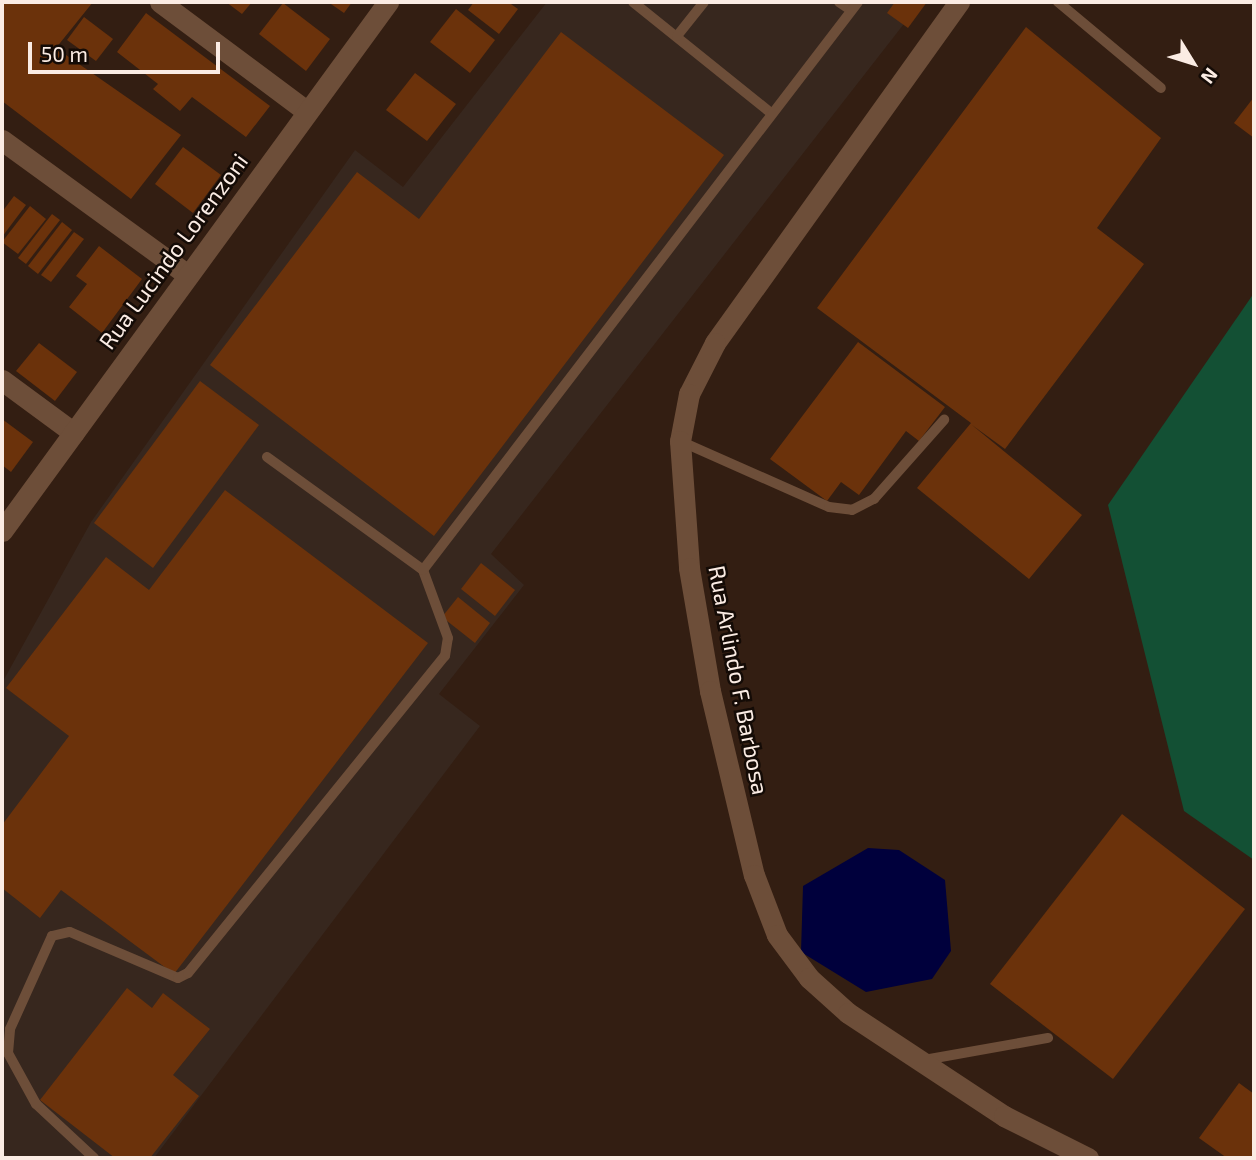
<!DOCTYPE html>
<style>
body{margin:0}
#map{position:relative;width:1256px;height:1160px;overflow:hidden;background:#331e12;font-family:"Exo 2",sans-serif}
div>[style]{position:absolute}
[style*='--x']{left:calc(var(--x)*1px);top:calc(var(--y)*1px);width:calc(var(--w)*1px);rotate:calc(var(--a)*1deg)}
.industrial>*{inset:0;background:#37271e}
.green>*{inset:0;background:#135034}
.water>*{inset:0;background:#00003c}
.building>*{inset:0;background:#6b320b}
.lane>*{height:10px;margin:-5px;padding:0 5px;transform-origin:5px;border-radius:5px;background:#6d4e39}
.street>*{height:21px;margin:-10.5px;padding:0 10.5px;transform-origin:10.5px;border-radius:10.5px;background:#6d4e39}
span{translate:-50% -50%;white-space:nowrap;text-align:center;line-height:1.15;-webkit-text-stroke:5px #140b06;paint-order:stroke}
.street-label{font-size:23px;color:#fbece4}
.frame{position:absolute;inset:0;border:4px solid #fbece4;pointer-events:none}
.north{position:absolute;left:1158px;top:28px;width:70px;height:70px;-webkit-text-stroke:5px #140b06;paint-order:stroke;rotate:128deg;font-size:19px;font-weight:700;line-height:28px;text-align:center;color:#fbece4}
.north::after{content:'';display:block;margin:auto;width:24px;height:32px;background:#fbece4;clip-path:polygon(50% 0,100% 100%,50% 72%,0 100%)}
.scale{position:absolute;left:28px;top:42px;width:192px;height:32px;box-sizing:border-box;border:4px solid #fbece4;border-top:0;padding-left:9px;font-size:21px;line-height:24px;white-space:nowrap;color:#fbece4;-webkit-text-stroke:5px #140b06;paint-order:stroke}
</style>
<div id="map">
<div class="industrial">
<i style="clip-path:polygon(547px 2px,921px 2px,491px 554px,524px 585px,439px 694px,480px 726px,154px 1158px,2px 1158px,2px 683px,91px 522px,355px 150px,403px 187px)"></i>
</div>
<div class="green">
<i style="clip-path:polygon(1254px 293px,1254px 860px,1184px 811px,1108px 505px)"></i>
</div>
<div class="water">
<i style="clip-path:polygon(868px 848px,899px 850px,945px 880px,951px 951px,932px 979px,866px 992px,801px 952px,803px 886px)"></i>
</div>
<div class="building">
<i style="clip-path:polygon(2px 2px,93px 2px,56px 48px,181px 135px,131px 199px,2px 101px)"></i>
<i style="clip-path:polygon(226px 2px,252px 2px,242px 14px)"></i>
<i style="clip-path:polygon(328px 2px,352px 2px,344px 13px)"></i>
<i style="clip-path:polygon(474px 2px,508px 2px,518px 9px,499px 34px,468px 10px)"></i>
<i style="clip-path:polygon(895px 2px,927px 2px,908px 28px,887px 13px)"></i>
<i style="clip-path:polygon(283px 3px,330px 39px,306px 71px,259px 34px)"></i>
<i style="clip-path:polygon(456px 9px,495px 40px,470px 73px,430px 42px)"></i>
<i style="clip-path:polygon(146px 13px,270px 106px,246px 137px,192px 97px,180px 111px,153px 89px,158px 84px,117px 52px)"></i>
<i style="clip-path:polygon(84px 17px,113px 39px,96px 61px,67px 40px)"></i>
<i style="clip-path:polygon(1026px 27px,1161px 138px,1097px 228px,1144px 264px,1005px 449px,972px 425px,1082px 515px,1029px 579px,917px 488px,971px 423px,817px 308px)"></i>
<i style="clip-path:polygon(561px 32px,724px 155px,434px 536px,210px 365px,357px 172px,419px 219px)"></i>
<i style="clip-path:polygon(415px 73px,456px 104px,427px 141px,386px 110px)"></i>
<i style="clip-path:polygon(1254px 97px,1254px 138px,1234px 123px)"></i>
<i style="clip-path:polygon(183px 147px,221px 175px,193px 213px,155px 184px)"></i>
<i style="clip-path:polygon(14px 196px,26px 205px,2px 237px,2px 212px)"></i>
<i style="clip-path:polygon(30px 206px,46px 219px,18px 254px,2px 242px)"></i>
<i style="clip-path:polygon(52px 214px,60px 220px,26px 264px,18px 258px)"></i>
<i style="clip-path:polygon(62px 222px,72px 230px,38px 274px,28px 266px)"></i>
<i style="clip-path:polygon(74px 232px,84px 239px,51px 282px,41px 275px)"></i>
<i style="clip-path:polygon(99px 246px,142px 279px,102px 333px,69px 307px,87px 284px,76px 276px)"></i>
<i style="clip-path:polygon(858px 342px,945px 407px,919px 441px,906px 431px,859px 495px,841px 482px,827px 501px,770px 459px)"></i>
<i style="clip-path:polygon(39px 343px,77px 372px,55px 401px,16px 371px)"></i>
<i style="clip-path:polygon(200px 381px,259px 425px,153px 568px,94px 523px)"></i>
<i style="clip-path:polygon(2px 419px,33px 442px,11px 472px,2px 465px)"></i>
<i style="clip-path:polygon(225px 490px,428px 643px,174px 974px,61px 890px,40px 918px,2px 888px,2px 825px,69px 736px,6px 688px,106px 557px,149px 590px)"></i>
<i style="clip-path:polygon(481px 563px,515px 590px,495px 616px,461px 589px)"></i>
<i style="clip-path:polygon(458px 597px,490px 623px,475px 643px,442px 617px)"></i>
<i style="clip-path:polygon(1122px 814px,1245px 909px,1113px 1079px,990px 984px)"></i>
<i style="clip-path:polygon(127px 988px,152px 1008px,163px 993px,210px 1029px,173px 1075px,199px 1096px,150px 1158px,115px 1158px,40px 1100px)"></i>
<i style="clip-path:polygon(1239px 1083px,1254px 1094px,1254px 1158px,1227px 1158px,1199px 1138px)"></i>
</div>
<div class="lane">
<i style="--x:633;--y:2;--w:176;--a:38.8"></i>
<i style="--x:839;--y:2;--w:14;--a:34"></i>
<i style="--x:1058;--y:2;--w:134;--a:39.9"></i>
<i style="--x:677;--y:36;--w:43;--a:-51.5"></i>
<i style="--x:680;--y:441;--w:163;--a:23.9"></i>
<i style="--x:829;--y:507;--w:23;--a:7"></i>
<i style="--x:852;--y:510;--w:25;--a:-27"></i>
<i style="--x:874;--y:499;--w:106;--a:-48.5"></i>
<i style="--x:267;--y:457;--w:193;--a:35.9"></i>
<i style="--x:924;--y:1060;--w:126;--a:-10.1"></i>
<i style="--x:94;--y:1158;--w:79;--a:-137"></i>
<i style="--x:36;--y:1104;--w:58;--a:-118.8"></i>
<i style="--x:8;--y:1053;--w:24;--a:-85"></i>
<i style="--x:10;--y:1029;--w:102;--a:-65.7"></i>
<i style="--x:52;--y:936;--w:18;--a:-13"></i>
<i style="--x:70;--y:932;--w:117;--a:23.1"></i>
<i style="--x:178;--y:978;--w:11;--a:-27"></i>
<i style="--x:188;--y:973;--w:408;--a:-51"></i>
<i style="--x:445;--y:656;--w:18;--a:-81"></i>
<i style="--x:448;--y:638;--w:72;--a:-110.2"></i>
<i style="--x:423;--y:570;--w:715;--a:-52.55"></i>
</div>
<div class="street">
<i style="--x:160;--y:2;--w:182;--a:36.7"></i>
<i style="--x:959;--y:2;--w:419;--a:125.6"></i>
<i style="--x:715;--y:343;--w:57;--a:117"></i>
<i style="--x:689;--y:394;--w:48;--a:100.8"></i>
<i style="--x:680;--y:441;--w:127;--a:85.9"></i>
<i style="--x:689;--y:568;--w:125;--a:80.3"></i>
<i style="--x:710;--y:691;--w:189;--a:76.6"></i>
<i style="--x:754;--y:875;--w:64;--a:69"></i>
<i style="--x:777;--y:935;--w:54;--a:53.3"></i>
<i style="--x:809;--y:978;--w:52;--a:41.9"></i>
<i style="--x:848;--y:1013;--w:187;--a:33.4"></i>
<i style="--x:1004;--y:1116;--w:94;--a:26.6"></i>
<i style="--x:2;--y:140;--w:230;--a:36"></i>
<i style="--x:2;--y:380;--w:89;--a:36.4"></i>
<i style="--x:2;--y:531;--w:655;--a:-53.88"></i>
</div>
<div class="street-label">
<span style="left:173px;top:251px;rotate:-54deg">Rua Lucindo Lorenzoni</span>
<span style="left:739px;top:680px;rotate:79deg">Rua Arlindo F. Barbosa</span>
</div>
<div class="frame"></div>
<div class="north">N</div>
<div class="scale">50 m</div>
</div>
